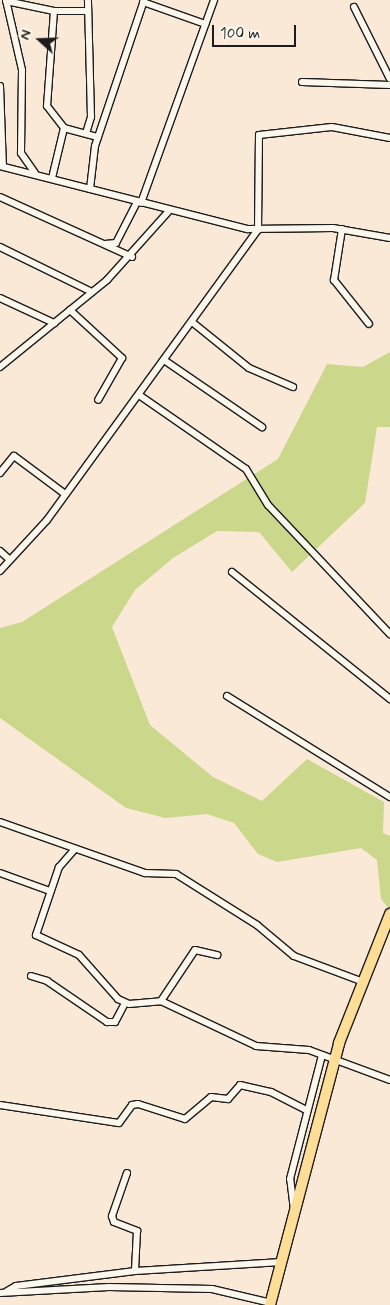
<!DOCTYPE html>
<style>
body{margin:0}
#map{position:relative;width:390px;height:1305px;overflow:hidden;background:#fae9d7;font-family:Mynerve,sans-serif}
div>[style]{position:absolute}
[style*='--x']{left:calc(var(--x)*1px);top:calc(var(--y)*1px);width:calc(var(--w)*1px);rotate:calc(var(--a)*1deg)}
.green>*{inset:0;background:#cbd88b}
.roads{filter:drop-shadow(1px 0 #1c1c1c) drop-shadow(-1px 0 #1c1c1c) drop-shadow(0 1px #1c1c1c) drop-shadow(0 -1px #1c1c1c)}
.street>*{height:6px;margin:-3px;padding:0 3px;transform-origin:3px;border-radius:3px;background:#fbf7ec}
.primary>*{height:10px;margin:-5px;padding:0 5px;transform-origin:5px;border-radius:5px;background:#fede96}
span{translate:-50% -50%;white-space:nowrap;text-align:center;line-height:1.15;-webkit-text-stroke:4px #fbf7ec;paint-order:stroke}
.north{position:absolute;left:15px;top:15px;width:50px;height:50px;-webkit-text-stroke:4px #fbf7ec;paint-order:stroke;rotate:290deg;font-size:14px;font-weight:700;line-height:20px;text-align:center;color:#1c1c1c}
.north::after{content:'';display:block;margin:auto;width:18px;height:22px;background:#1c1c1c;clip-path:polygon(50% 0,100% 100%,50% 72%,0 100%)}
.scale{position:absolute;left:212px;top:25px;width:84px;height:22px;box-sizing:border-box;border:2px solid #1c1c1c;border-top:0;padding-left:6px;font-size:15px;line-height:18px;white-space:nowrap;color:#1c1c1c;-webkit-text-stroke:4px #fbf7ec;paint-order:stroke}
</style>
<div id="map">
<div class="green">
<i style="clip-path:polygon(390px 352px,390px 427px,377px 427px,365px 503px,292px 572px,259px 532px,217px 531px,173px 558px,135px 590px,112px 627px,150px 725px,213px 777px,262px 801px,307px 759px,384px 802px,383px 833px,390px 836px,390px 910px,381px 899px,377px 860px,361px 848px,277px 862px,258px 854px,234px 823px,207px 814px,165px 818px,126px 808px,0 718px,0 628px,22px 622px,278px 459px,327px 364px,363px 367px)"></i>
</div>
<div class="roads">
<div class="street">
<i style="--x:6;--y:0;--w:72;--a:77.1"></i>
<i style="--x:22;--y:70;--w:83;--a:90.7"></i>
<i style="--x:21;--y:153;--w:24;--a:55"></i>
<i style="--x:6;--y:1;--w:49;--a:11.8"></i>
<i style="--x:54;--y:11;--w:95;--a:94.2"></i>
<i style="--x:47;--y:106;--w:28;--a:52"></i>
<i style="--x:64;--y:128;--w:51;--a:103.5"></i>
<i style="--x:143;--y:2;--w:66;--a:19.5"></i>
<i style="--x:354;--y:7;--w:80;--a:63.4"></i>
<i style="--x:54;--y:11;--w:34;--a:0"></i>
<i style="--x:302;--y:82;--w:88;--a:2"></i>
<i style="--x:0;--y:86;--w:80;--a:87.9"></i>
<i style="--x:64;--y:128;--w:35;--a:15"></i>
<i style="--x:87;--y:130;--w:14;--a:-73"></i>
<i style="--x:91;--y:117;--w:117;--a:-91.5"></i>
<i style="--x:0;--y:166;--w:256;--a:14.3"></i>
<i style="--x:248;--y:229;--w:85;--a:-0.7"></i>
<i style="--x:333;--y:228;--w:58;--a:10"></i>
<i style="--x:90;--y:189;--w:43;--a:-83.4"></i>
<i style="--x:95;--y:146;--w:154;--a:-71.4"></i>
<i style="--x:0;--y:197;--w:145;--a:24.4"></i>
<i style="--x:141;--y:203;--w:216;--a:-70.2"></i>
<i style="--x:342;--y:229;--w:52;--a:98.9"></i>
<i style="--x:334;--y:280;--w:56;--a:51.5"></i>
<i style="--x:105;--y:244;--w:11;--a:-5"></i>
<i style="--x:116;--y:243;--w:46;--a:-62.9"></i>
<i style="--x:0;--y:247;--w:102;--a:26.1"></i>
<i style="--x:0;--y:298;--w:60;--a:24.8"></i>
<i style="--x:70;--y:310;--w:71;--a:42.7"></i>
<i style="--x:122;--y:358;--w:48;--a:119.7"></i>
<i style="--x:192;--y:322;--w:73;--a:38.9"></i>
<i style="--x:249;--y:368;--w:48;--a:23.4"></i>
<i style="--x:164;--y:360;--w:119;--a:34.4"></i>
<i style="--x:0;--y:367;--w:138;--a:-39.1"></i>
<i style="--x:107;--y:280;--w:91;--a:-48.1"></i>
<i style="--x:139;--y:395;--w:130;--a:34.7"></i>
<i style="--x:246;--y:469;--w:42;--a:58.6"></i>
<i style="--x:268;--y:505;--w:178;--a:46.6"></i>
<i style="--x:0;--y:473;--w:22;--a:-51"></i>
<i style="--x:14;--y:456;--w:64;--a:36.7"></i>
<i style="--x:0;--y:551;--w:13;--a:42"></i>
<i style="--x:0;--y:571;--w:69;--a:-47.3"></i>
<i style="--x:47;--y:520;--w:359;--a:-54"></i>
<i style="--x:258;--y:230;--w:95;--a:-89.4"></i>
<i style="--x:259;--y:135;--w:73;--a:-6.3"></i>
<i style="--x:332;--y:127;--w:59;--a:10.7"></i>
<i style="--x:232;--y:572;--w:203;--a:38.8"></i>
<i style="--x:227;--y:696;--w:192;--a:31.8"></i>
<i style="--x:0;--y:822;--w:154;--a:19.4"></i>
<i style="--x:145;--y:873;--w:31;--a:2"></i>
<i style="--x:176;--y:874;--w:96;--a:32.2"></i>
<i style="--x:257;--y:925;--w:48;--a:40"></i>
<i style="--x:294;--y:956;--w:72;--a:20.5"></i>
<i style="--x:74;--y:850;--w:23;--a:131"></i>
<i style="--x:59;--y:867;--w:72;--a:108.7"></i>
<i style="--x:36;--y:935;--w:47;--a:24.9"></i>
<i style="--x:79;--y:955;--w:59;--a:48.4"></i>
<i style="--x:118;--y:999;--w:12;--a:24"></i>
<i style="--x:129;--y:1004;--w:32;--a:-5"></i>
<i style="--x:161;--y:1001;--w:105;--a:25.3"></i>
<i style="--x:256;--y:1046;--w:53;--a:4.3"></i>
<i style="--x:309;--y:1050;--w:86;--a:20.3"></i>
<i style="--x:0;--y:873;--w:53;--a:19.8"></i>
<i style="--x:31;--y:976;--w:17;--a:17"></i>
<i style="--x:47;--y:981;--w:73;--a:34.3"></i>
<i style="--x:107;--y:1022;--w:8;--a:0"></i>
<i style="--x:115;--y:1022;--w:21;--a:-62"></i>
<i style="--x:161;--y:1001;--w:61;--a:-56.3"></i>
<i style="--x:195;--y:950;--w:23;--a:13"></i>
<i style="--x:0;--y:1105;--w:120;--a:8.6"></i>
<i style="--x:119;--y:1123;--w:22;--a:-54"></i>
<i style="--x:132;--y:1105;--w:6;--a:-9"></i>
<i style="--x:138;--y:1104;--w:49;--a:17.7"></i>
<i style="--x:185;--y:1119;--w:34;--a:-40"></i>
<i style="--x:211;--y:1097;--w:17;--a:7"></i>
<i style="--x:228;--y:1099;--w:18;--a:-49"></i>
<i style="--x:240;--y:1085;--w:32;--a:13"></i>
<i style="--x:271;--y:1092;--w:39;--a:27"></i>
<i style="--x:127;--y:1173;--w:46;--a:109.2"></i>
<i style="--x:112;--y:1216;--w:6;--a:72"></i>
<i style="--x:114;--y:1222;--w:25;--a:21"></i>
<i style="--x:137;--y:1231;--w:40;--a:92.9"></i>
<i style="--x:294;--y:1210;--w:31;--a:-97"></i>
<i style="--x:290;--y:1179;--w:128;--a:-75.5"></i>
<i style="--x:7;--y:1291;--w:10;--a:-29"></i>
<i style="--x:16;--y:1286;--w:120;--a:-7.2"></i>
<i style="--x:135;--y:1271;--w:147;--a:-3.5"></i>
<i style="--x:0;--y:1293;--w:109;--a:-3.2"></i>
<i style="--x:109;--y:1287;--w:103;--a:1.1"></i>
<i style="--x:212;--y:1289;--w:61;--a:13.3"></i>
</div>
<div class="primary">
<i style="--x:270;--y:1305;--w:271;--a:-75.2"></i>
<i style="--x:339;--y:1043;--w:139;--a:-68.4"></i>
</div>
</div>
<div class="north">N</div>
<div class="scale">100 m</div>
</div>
